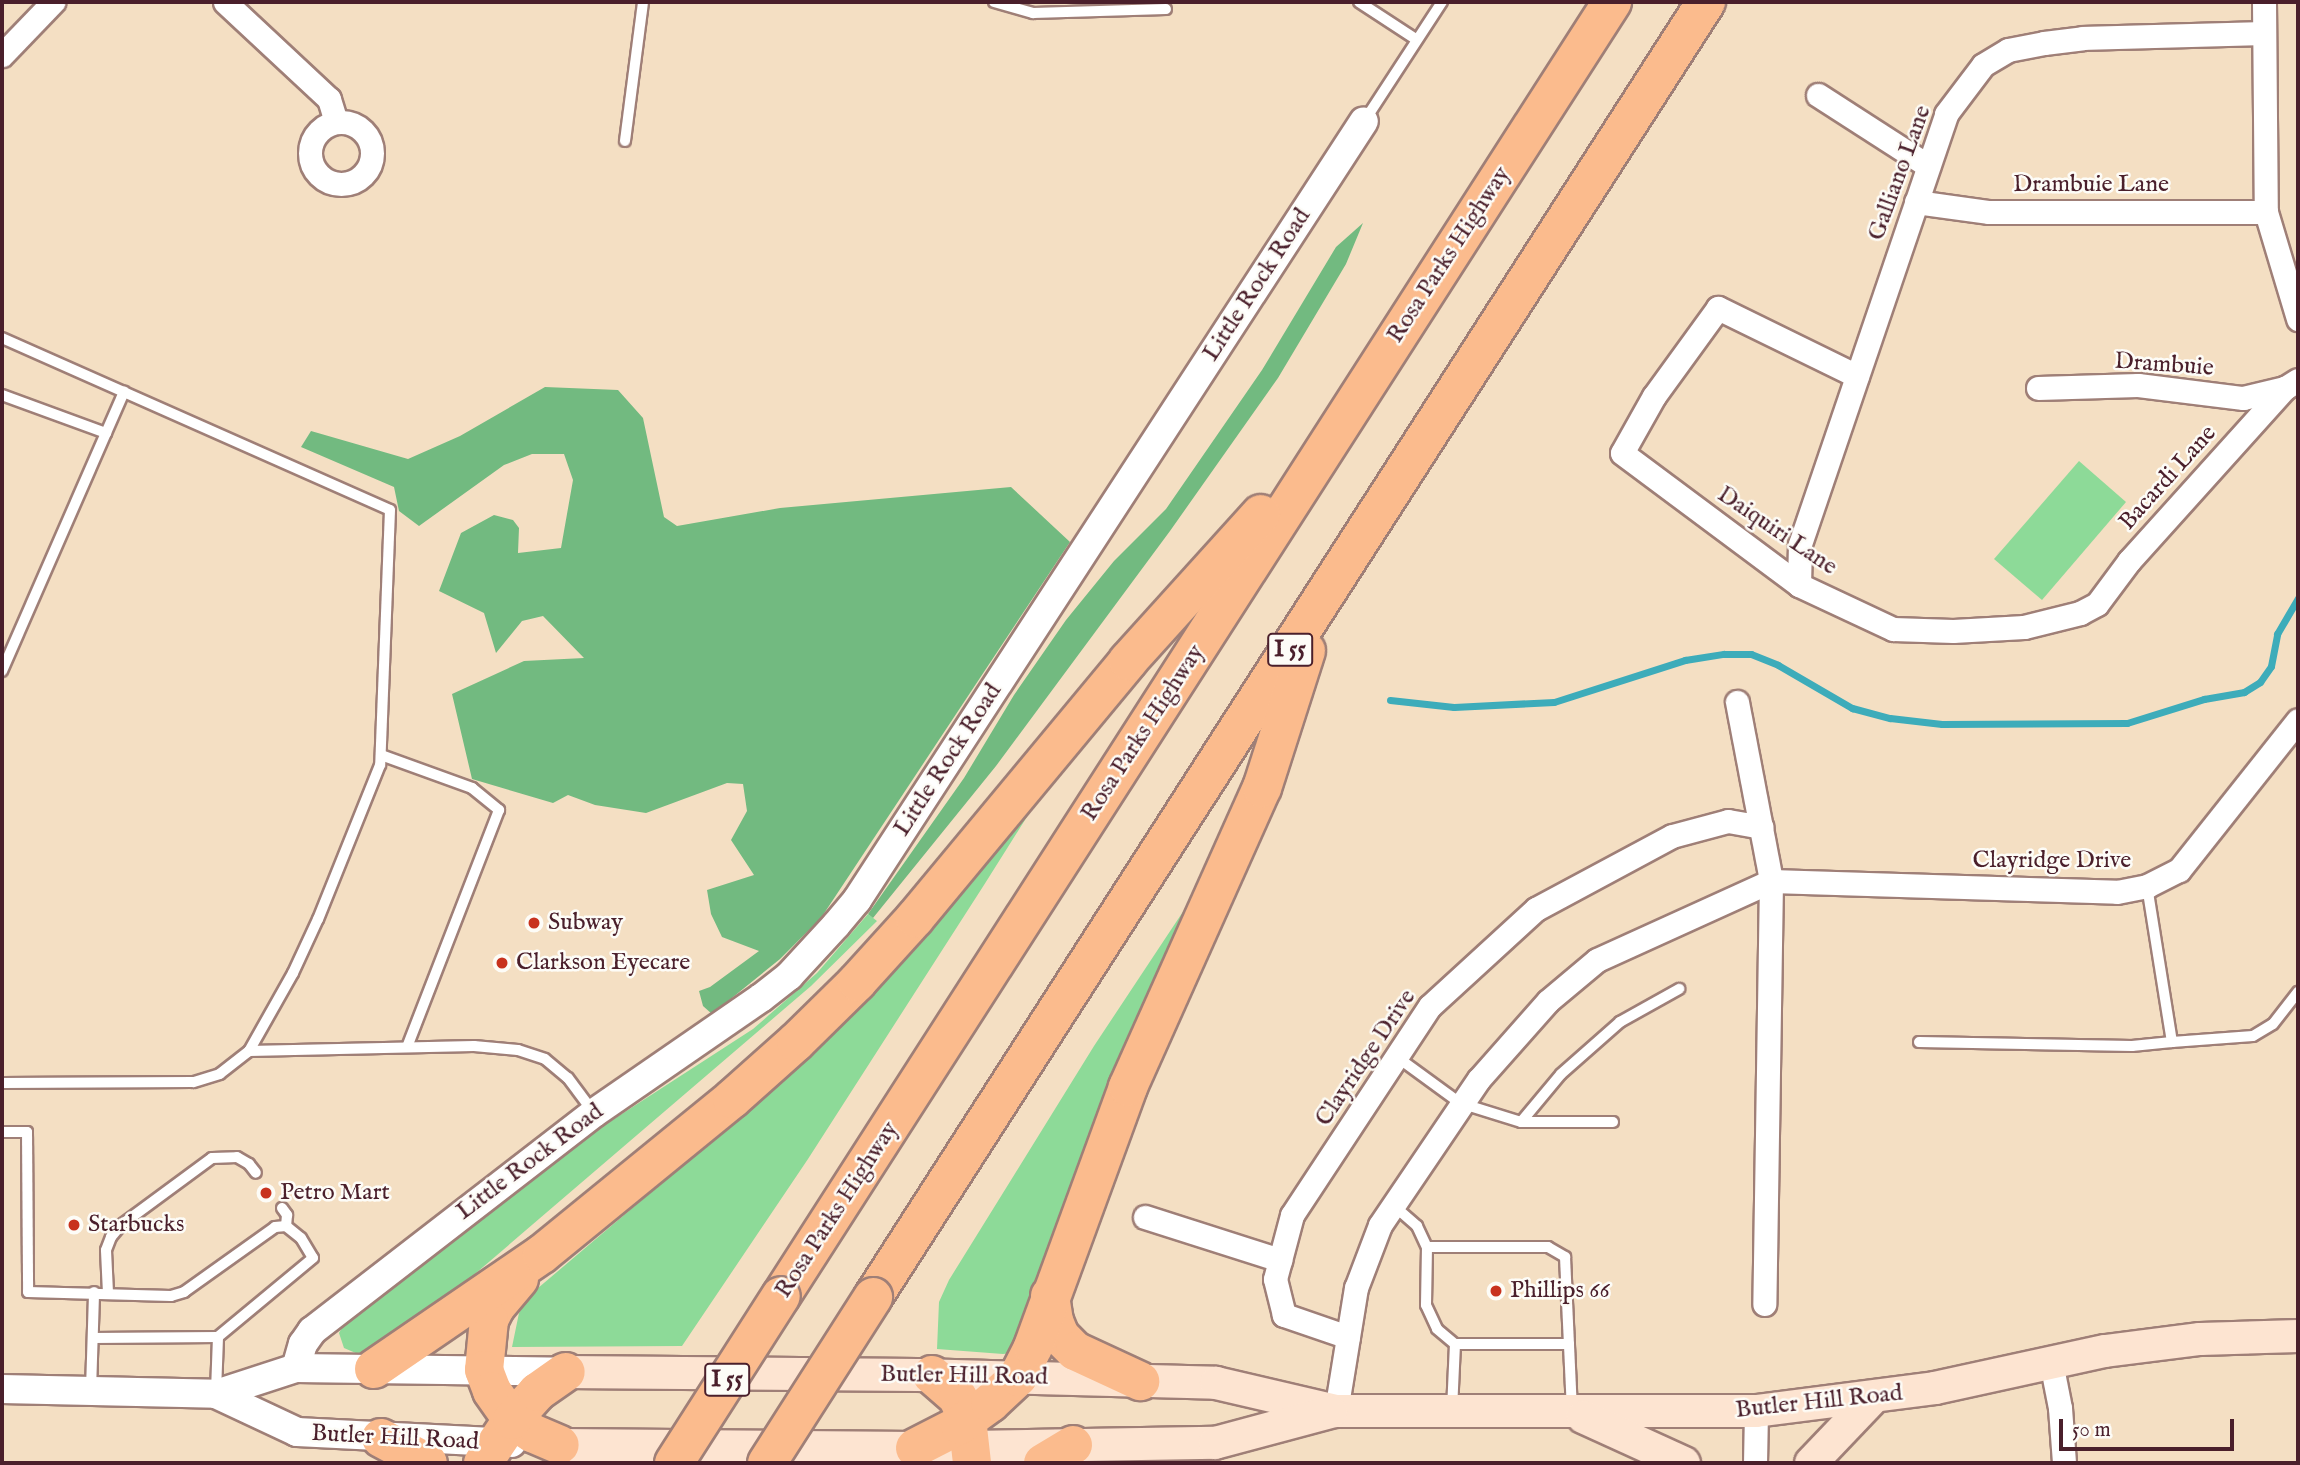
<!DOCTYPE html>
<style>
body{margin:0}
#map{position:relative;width:2300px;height:1465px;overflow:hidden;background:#f4dfc3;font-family:"IM FELL English",serif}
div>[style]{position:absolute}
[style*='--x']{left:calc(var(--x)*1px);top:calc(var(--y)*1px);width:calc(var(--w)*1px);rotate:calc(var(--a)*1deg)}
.green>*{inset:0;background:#8dda98}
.forest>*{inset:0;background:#72ba80}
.stream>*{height:7px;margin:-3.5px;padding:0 3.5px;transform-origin:3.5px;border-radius:3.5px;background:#3dacba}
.roads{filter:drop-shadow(2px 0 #9f7f77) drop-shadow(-2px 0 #9f7f77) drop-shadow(0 2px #9f7f77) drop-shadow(0 -2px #9f7f77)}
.service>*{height:10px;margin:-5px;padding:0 5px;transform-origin:5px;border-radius:5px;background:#fff}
.minor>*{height:23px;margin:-11.5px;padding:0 11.5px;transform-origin:11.5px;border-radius:11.5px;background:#fff}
.minor>.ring{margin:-11.5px;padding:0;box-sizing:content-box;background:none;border:23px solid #fff;border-radius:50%}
.tertiary>*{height:28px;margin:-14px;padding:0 14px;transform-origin:14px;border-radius:14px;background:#fff}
.secondary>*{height:32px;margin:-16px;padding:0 16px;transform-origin:16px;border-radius:16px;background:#fde4d1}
.motorway>*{height:38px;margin:-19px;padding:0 19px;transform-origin:19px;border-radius:19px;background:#fbbb8d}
.bridges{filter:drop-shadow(2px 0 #9f7f77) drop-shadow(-2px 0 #9f7f77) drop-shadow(0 2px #9f7f77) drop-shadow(0 -2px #9f7f77)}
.motorway-bridge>*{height:38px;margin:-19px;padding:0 19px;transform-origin:19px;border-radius:19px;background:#fbbb8d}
.dots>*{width:19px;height:19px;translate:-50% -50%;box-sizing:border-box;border:4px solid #fdfcf7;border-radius:50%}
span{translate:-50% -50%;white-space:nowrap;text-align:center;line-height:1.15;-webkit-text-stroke:5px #fdfcf7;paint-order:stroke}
.shield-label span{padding:2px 5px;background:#fdfcf7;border:2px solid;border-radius:5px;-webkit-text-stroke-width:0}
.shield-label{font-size:23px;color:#4a1f2b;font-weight:700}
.street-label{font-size:24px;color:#4a1f2b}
.poi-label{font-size:24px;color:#4a1f2b}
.left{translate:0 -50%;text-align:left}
.frame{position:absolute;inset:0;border:4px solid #4a1f2b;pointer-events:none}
.scale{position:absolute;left:2059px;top:1419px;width:175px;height:32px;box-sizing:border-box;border:4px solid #4a1f2b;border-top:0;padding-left:9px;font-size:21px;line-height:24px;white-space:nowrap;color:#4a1f2b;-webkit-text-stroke:5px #fdfcf7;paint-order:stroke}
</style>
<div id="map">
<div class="green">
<i style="clip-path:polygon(2079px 461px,2126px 502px,2042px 600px,1994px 559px)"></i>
<i style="clip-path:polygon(1030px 799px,1035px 804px,984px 885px,808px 1159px,682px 1346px,512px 1347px,519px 1313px,531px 1294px,702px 1149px,861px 1003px)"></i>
<i style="clip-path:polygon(1198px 889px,1115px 1071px,1076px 1171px,1015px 1348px,1012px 1353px,1003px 1354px,937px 1349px,939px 1302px,949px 1280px,1094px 1046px)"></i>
<i style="clip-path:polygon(868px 914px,877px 921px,811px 986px,406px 1333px,377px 1353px,358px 1354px,344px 1348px,339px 1333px,345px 1322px,594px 1132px,753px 1029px,817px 973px)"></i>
</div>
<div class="forest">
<i style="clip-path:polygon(1363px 223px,1346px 264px,1278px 378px,1170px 531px,996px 766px,873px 918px,868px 914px,964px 778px,1014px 695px,1066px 620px,1114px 561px,1166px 509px,1262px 370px,1336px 247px)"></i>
<i style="clip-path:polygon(545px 387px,618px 390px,643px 418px,664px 517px,677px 526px,780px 508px,1011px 487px,1070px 542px,821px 918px,780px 959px,712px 1014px,703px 1006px,699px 991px,710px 987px,759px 951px,722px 937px,711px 914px,707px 890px,754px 875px,731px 840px,747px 811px,743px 784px,727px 783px,646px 813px,595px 805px,568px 795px,553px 803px,472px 779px,452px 694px,524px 661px,584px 658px,543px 616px,522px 621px,496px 653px,484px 613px,439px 591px,461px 533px,494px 515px,513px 520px,519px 528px,518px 553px,561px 548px,573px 480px,564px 454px,532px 454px,504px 465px,419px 526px,399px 511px,394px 487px,301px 447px,311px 431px,408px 459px,460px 436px)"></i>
</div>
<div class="stream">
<i style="--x:1390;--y:700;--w:64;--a:6.2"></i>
<i style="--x:1454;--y:707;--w:100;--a:-2.9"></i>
<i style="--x:1554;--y:702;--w:138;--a:-17.8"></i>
<i style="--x:1685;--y:660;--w:39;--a:-9"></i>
<i style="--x:1724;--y:654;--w:27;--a:0"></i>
<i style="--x:1751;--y:654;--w:29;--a:22"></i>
<i style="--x:1778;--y:665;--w:86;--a:30.2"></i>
<i style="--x:1852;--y:708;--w:39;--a:15"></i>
<i style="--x:1890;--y:718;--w:52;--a:6.6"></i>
<i style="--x:1942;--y:724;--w:185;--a:-0.3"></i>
<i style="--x:2127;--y:723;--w:81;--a:-17.3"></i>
<i style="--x:2204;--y:699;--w:41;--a:-9.9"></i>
<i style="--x:2244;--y:692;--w:19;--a:-32"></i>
<i style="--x:2260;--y:682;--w:19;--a:-55"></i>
<i style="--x:2271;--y:666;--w:33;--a:-79"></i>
<i style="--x:2277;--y:634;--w:42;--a:-59.7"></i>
</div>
<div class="roads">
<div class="service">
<i style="--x:994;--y:2;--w:41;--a:15.8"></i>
<i style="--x:1033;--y:13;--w:133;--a:-1.7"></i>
<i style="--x:1359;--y:2;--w:69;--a:33.2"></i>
<i style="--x:1365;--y:120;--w:141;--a:-56.9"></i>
<i style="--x:625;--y:141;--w:140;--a:-82.6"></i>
<i style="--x:2;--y:338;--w:424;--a:23.9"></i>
<i style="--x:390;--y:510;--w:255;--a:92.2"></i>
<i style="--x:380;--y:765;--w:166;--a:111.9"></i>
<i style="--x:318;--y:919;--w:60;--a:114.8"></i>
<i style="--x:293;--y:973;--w:90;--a:119.4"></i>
<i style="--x:249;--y:1051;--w:37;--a:142"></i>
<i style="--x:220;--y:1074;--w:28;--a:163"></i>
<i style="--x:193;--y:1082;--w:191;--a:179.7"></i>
<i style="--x:2;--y:395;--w:111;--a:20.1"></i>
<i style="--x:2;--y:671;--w:305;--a:-66.4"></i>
<i style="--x:381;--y:755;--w:97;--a:19.9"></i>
<i style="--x:472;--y:788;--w:35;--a:39"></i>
<i style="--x:499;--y:810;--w:254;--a:111.2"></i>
<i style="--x:2147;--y:886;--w:158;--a:80.9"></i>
<i style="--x:2172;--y:1042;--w:81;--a:-4.2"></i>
<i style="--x:2253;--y:1036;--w:23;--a:-31"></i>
<i style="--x:2273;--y:1024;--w:41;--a:-52"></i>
<i style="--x:1919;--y:1042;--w:213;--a:1.1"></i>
<i style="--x:2132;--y:1046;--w:40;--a:-5.7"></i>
<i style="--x:249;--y:1051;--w:225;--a:-1.3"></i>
<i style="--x:474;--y:1046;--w:44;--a:5.2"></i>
<i style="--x:518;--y:1050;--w:28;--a:18"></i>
<i style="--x:545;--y:1059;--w:30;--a:40"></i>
<i style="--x:568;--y:1078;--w:44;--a:53.4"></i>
<i style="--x:1397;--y:1057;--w:78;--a:36.1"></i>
<i style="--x:1460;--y:1103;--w:64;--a:17.3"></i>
<i style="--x:1521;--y:1122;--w:92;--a:0"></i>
<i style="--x:1521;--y:1122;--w:62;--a:-50.2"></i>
<i style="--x:1561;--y:1074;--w:79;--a:-41.4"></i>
<i style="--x:1620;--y:1022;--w:68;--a:-29.2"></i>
<i style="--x:2;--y:1132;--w:25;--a:0"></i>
<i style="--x:27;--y:1132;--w:160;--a:89.6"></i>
<i style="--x:28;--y:1292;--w:143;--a:1.6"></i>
<i style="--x:171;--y:1296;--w:14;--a:-17"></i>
<i style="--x:184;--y:1292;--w:112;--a:-35.5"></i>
<i style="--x:275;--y:1227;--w:11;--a:-5"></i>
<i style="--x:286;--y:1226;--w:19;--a:39"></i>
<i style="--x:301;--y:1238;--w:23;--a:59"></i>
<i style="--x:313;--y:1258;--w:124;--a:140.3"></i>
<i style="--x:218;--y:1337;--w:55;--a:92.1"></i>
<i style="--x:1393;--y:1205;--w:32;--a:41"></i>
<i style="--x:1417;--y:1226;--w:23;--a:65"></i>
<i style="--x:1427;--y:1247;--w:121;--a:0"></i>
<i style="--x:1548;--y:1247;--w:20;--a:30"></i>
<i style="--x:1565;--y:1257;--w:153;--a:87.4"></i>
<i style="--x:282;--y:1208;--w:9;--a:54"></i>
<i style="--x:287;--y:1215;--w:11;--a:95"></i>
<i style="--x:1427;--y:1247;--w:58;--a:91"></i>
<i style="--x:1426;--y:1305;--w:26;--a:65"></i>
<i style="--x:1437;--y:1329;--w:23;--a:40"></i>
<i style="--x:1455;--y:1344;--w:65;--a:92.6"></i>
<i style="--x:108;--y:1293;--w:43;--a:-92.7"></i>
<i style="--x:106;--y:1250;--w:14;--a:-69"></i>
<i style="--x:111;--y:1237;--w:16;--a:-50"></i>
<i style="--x:121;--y:1225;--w:113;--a:-36.4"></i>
<i style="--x:212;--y:1158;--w:25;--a:-2"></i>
<i style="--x:237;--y:1157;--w:14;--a:30"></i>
<i style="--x:249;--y:1164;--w:11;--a:52"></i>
<i style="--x:93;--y:1338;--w:125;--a:-0.5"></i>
<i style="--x:1455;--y:1344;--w:114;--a:0"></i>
<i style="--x:91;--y:1390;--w:98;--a:-88.2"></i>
</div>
<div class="minor">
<i style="--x:225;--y:2;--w:142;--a:43"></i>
<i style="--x:329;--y:99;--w:24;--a:73"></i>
<i style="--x:2264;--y:2;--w:210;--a:89.5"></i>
<i style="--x:2266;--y:212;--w:112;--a:73.3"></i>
<i style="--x:2;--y:55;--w:74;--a:-46.1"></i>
<i style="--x:1818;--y:95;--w:131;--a:32.8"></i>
<i class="ring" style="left:310px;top:122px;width:39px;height:39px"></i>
<i style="--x:1916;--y:202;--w:74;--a:7.8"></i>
<i style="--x:1989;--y:212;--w:277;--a:0"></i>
<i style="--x:1857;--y:376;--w:155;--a:-153.9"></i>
<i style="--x:1718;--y:308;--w:109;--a:126"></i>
<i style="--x:1654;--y:396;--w:65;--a:119.3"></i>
<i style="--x:1622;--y:453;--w:221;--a:36.7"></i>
<i style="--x:1799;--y:585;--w:104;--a:25.1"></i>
<i style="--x:1893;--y:629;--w:60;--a:1.9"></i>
<i style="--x:1953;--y:631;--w:71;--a:-3.2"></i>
<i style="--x:2024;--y:627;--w:58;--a:-14"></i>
<i style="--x:2080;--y:613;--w:19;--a:-28"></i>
<i style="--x:2097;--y:604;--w:54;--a:-53.3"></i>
<i style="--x:2129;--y:561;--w:233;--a:-48"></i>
<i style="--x:2285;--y:388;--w:15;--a:-32"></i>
<i style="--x:2038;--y:388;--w:100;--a:-1.7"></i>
<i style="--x:2138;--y:385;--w:106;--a:7.1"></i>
<i style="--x:2243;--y:398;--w:43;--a:-13.4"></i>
<i style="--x:1799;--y:585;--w:41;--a:-88.6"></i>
<i style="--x:1800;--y:544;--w:454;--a:-71.2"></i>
<i style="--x:1946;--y:114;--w:61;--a:-52.9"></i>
<i style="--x:1983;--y:65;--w:29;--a:-31"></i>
<i style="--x:2008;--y:50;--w:37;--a:-11"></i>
<i style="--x:2044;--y:43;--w:39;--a:-7"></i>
<i style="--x:2083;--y:38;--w:179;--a:-1.6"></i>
<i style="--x:1737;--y:702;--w:182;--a:79.2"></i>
<i style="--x:1771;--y:881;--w:423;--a:90.9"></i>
<i style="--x:1145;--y:1217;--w:142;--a:17.7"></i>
<i style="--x:1348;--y:1337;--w:68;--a:-161"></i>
<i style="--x:1284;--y:1315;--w:37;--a:-104"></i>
<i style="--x:1275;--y:1279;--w:66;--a:-75.1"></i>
<i style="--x:1292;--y:1215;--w:250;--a:-56.6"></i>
<i style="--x:1430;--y:1006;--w:144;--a:-42.5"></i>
<i style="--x:1536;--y:909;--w:154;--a:-28.2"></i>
<i style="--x:1672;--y:836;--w:58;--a:-15"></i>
<i style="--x:1728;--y:821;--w:34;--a:10"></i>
<i style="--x:2051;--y:1362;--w:47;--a:78.9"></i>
<i style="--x:2060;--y:1408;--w:55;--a:85.8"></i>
<i style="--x:1336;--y:1411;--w:125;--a:-80.8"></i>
<i style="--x:1356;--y:1288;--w:67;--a:-69.1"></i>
<i style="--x:1380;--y:1225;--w:176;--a:-55.9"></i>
<i style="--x:1479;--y:1079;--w:104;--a:-48.5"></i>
<i style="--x:1548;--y:1001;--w:64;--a:-39.9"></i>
<i style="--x:1597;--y:960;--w:191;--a:-24.4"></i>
<i style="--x:1771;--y:881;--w:346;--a:1.8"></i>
<i style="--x:2117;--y:892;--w:31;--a:-11"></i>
<i style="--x:2147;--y:886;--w:36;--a:-27"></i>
<i style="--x:2179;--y:870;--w:191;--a:-51.6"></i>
<i style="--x:1755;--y:1463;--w:52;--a:-88.9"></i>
</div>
<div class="tertiary">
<i style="--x:296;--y:1368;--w:25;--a:-74"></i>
<i style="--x:303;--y:1344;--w:16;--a:-55"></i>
<i style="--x:312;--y:1331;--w:356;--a:-37.7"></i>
<i style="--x:594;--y:1113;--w:203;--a:-34.6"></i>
<i style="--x:761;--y:998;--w:36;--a:-38"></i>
<i style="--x:789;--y:976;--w:69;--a:-47.3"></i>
<i style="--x:836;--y:925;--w:33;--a:-50"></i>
<i style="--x:857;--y:900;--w:929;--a:-56.94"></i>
<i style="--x:2;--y:1389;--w:214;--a:1.3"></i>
<i style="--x:216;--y:1394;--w:84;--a:-18"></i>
<i style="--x:296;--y:1368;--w:270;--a:0.8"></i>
<i style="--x:216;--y:1394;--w:89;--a:25.1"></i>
<i style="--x:297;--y:1432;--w:215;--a:2.9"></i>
</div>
<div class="secondary">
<i style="--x:566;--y:1372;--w:352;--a:0.5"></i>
<i style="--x:918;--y:1375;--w:298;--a:1.5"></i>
<i style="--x:1216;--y:1383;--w:123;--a:13.1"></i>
<i style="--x:1336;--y:1411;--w:420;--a:0"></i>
<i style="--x:1756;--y:1411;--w:180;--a:-7.3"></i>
<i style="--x:1935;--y:1388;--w:174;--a:-12.3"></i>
<i style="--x:2105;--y:1351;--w:96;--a:-7.2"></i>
<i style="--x:2200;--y:1339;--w:98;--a:-1.8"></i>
<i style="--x:1583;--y:1417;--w:111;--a:24.5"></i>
<i style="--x:560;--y:1445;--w:355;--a:0.5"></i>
<i style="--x:915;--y:1448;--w:300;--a:-1"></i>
<i style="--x:1215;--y:1443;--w:120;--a:-15"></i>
<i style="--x:1811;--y:1463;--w:88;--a:-46.4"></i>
</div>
<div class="motorway">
<i style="--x:519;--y:1279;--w:35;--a:130"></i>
<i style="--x:496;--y:1306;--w:16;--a:117"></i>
<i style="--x:489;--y:1320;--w:50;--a:95.7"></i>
<i style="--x:484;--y:1370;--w:22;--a:69"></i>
<i style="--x:492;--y:1391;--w:35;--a:55"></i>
<i style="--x:512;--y:1420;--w:24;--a:33"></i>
<i style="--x:532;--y:1433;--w:30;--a:23"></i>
<i style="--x:781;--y:1296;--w:1538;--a:-57.29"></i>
<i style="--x:1050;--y:1296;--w:25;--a:81"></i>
<i style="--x:1054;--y:1321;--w:16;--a:68"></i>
<i style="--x:1060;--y:1336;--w:21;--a:45"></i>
<i style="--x:1075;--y:1351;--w:72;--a:24.8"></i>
<i style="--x:873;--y:1297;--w:1540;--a:-57.25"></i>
<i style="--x:374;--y:1369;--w:204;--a:-34.4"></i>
<i style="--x:542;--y:1254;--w:245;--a:-39.2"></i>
<i style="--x:732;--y:1099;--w:86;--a:-41.7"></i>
<i style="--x:796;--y:1042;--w:86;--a:-44.5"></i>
<i style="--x:857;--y:982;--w:86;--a:-47.8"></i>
<i style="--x:915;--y:918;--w:334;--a:-50.3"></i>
<i style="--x:1128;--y:661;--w:198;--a:-47.9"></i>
<i style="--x:932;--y:1375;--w:35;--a:41"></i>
<i style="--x:958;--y:1398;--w:23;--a:67"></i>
<i style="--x:967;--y:1419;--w:44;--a:83.5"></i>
<i style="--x:381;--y:1438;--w:53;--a:28"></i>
<i style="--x:915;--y:1448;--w:51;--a:-27.1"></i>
<i style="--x:960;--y:1425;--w:37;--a:-36"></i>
<i style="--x:990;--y:1403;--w:38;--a:-43"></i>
<i style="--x:1018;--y:1377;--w:34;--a:-63"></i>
<i style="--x:1033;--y:1347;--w:277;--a:-69.9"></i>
<i style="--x:1128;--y:1087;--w:328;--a:-65.9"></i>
<i style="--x:1262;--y:788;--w:144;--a:-72.2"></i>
<i style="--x:483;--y:1463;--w:52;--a:-56"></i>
<i style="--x:512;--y:1420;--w:38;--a:-48"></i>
<i style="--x:537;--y:1392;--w:35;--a:-35"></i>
<i style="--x:1043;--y:1463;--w:35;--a:-31"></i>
</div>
</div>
<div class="bridges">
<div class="motorway-bridge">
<i style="--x:674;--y:1463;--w:198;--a:-57.4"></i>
<i style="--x:767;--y:1463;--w:197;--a:-57.4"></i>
</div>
</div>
<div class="dots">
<i style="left:534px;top:923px;background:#c8321e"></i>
<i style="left:502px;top:963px;background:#c8321e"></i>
<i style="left:266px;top:1193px;background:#c8321e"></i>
<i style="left:74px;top:1225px;background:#c8321e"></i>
<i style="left:1496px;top:1291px;background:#c8321e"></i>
</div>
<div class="shield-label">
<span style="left:1290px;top:650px">I 55</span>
<span style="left:727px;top:1380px">I 55</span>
</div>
<div class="street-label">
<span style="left:1900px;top:173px;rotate:-70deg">Galliano Lane</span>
<span style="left:2091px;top:185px">Drambuie Lane</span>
<span style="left:1449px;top:255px;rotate:-57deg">Rosa Parks Highway</span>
<span style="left:1257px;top:285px;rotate:-57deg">Little Rock Road</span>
<span style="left:2164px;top:365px;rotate:4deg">Drambuie</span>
<span style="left:2168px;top:478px;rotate:-48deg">Bacardi Lane</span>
<span style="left:1777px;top:531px;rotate:34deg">Daiquiri Lane</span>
<span style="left:1143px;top:733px;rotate:-57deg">Rosa Parks Highway</span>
<span style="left:948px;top:760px;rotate:-57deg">Little Rock Road</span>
<span style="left:2052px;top:861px">Clayridge Drive</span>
<span style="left:1366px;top:1058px;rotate:-56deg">Clayridge Drive</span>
<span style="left:530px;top:1162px;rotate:-37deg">Little Rock Road</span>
<span style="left:837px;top:1210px;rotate:-57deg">Rosa Parks Highway</span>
<span style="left:964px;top:1376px;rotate:1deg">Butler Hill Road</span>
<span style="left:1819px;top:1402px;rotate:-6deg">Butler Hill Road</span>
<span style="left:395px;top:1438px;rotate:3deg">Butler Hill Road</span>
</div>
<div class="poi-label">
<span class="left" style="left:548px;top:923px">Subway</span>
<span class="left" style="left:516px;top:963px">Clarkson Eyecare</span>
<span class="left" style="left:280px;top:1193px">Petro Mart</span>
<span class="left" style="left:88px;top:1225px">Starbucks</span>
<span class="left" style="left:1510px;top:1291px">Phillips 66</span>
</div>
<div class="frame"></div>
<div class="scale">50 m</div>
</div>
